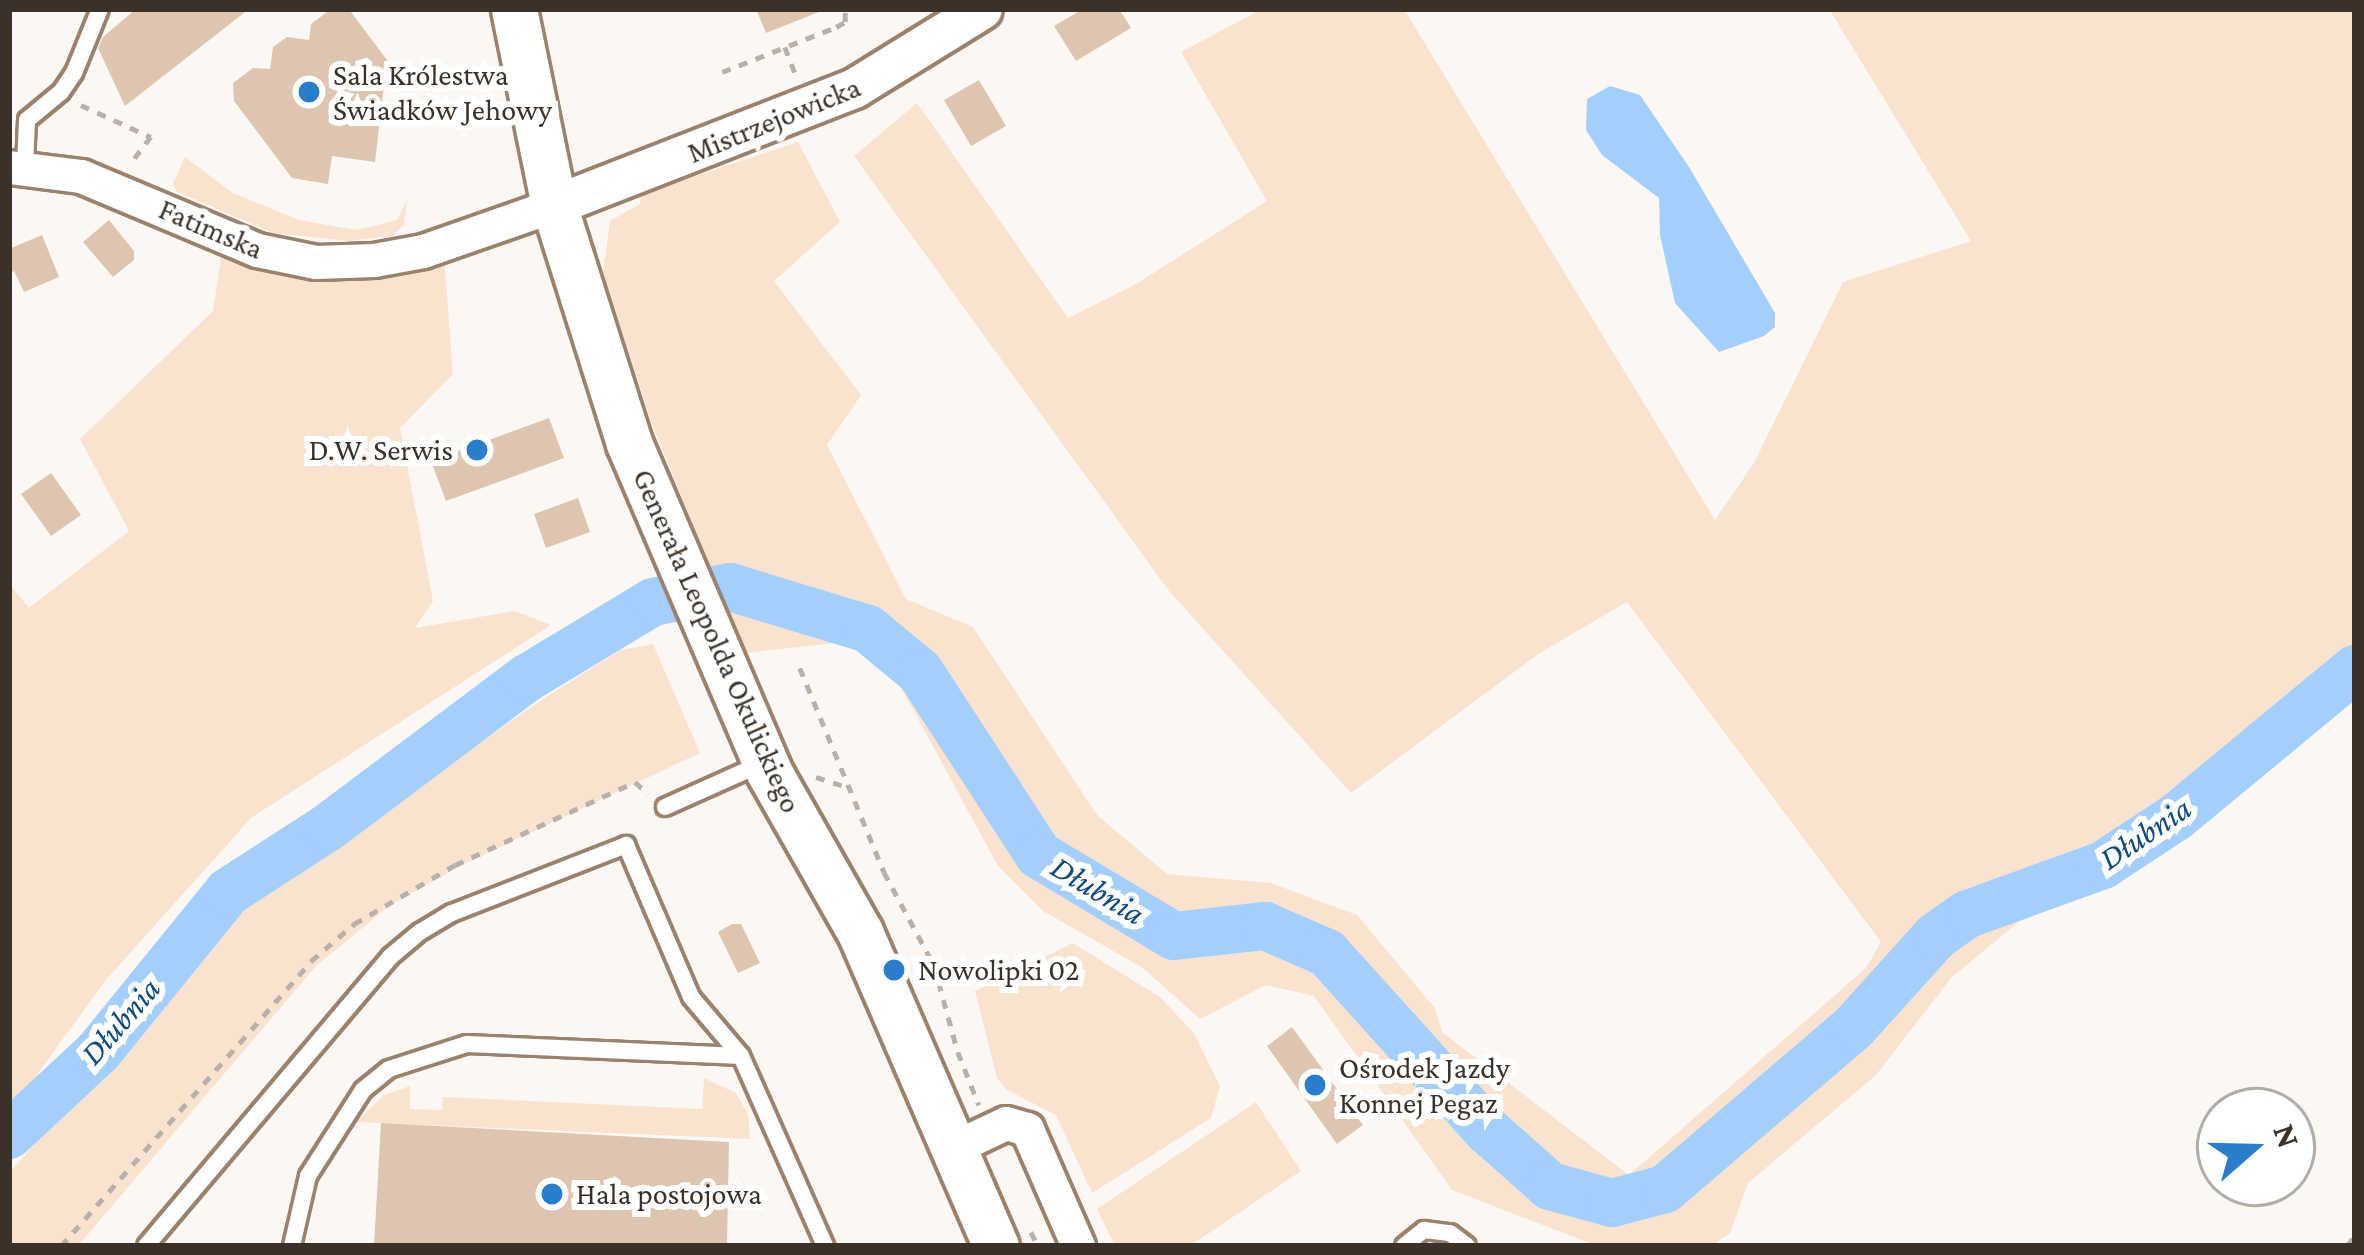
<!DOCTYPE html>
<meta charset="utf-8">
<style>
body{margin:0}
#map{position:relative;width:2364px;height:1255px;overflow:hidden;background:#fdf7f3;font-family:"Crimson Pro",serif}
div>[style]{position:absolute}
[style*='--x']{left:calc(var(--x)*1px);top:calc(var(--y)*1px);width:calc(var(--w)*1px);rotate:calc(var(--a)*1deg)}
.green>*{inset:0;background:#f9e3cf}
.water>*{inset:0;background:#a2cfff}
.river>*{height:48px;margin:-24px;padding:0 24px;transform-origin:24px;border-radius:24px;background:#a2cfff}
.building>*{inset:0;background:#dec5af}
.path>*{height:4.5px;margin-top:-2.25px;transform-origin:0;background:repeating-linear-gradient(90deg,#b8b0ab 0 9px,transparent 0 18px)}
.roads{filter:drop-shadow(3px 0 #9a826d) drop-shadow(-3px 0 #9a826d) drop-shadow(0 3px #9a826d) drop-shadow(0 -3px #9a826d)}
.service>*{height:16px;margin:-8px;padding:0 8px;transform-origin:8px;border-radius:8px;background:#fff}
.minor>*{height:33px;margin:-16.5px;padding:0 16.5px;transform-origin:16.5px;border-radius:16.5px;background:#fff}
.tertiary>*{height:39px;margin:-19.5px;padding:0 19.5px;transform-origin:19.5px;border-radius:19.5px;background:#fff}
.secondary>*{height:45px;margin:-22.5px;padding:0 22.5px;transform-origin:22.5px;border-radius:22.5px;background:#fff}
.dots>*{width:33px;height:33px;translate:-50% -50%;box-sizing:border-box;border:6px solid #fff;border-radius:50%}
span{translate:-50% -50%;white-space:nowrap;text-align:center;line-height:1.15;-webkit-text-stroke:12px #fff;paint-order:stroke}
.poi-label{font-size:30px;color:#3b3129}
.left{translate:0 -50%;text-align:left}
.right{translate:-100% -50%;text-align:right}
.street-label{font-size:30px;color:#3b3129}
.water-label{font-size:33px;color:#0e4b80;font-style:italic}
.frame{position:absolute;inset:0;border:12px solid #3b3129;pointer-events:none}
.north{position:absolute;left:2196px;top:1087px;width:120px;height:120px;box-sizing:border-box;background:#fff;border:3px solid #b1ada9;border-radius:50%;rotate:70deg;font-size:33px;font-weight:700;line-height:48px;text-align:center;color:#3b3129}
.north::after{content:'';display:block;margin:auto;width:42px;height:54px;background:#287ecc;clip-path:polygon(50% 0,100% 100%,50% 72%,0 100%)}
</style>
<div id="map">
<div class="green">
<i style="clip-path:polygon(1262px 9px,1404px 9px,1715px 520px,1754px 463px,1843px 282px,1971px 241px,1829px 9px,2355px 9px,2355px 644px,1952px 977px,1876px 1075px,1748px 1183px,1730px 1233px,1711px 1246px,1597px 1246px,1452px 1190px,1314px 996px,1266px 985px,1200px 1019px,1143px 968px,1043px 911px,998px 866px,887px 662px,844px 642px,745px 653px,652px 424px,603px 272px,610px 221px,640px 204px,641px 194px,798px 142px,840px 222px,774px 281px,861px 395px,827px 445px,906px 599px,973px 627px,1097px 815px,1167px 874px,1271px 883px,1357px 915px,1435px 1008px,1442px 1032px,1629px 1175px,1866px 968px,1881px 942px,1627px 602px,1540px 653px,1351px 793px,1169px 591px,854px 156px,917px 103px,1068px 318px,1136px 284px,1267px 201px,1181px 52px)"></i>
<i style="clip-path:polygon(185px 157px,233px 193px,299px 220px,357px 230px,397px 220px,407px 200px,404px 225px,392px 236px,347px 241px,273px 233px,176px 191px,173px 183px)"></i>
<i style="clip-path:polygon(222px 252px,444px 256px,453px 374px,400px 428px,433px 601px,415px 628px,515px 611px,551px 625px,251px 818px,105px 981px,31px 1083px,9px 1104px,9px 583px,29px 608px,129px 531px,80px 439px,213px 311px)"></i>
<i style="clip-path:polygon(653px 644px,700px 753px,462px 865px,389px 906px,315px 967px,78px 1246px,9px 1246px,9px 1173px,241px 912px,541px 700px,621px 650px)"></i>
<i style="clip-path:polygon(1073px 943px,1160px 997px,1194px 1033px,1220px 1086px,1211px 1118px,1092px 1193px,1056px 1115px,1007px 1090px,997px 1078px,975px 991px)"></i>
<i style="clip-path:polygon(704px 1078px,736px 1093px,748px 1114px,750px 1139px,356px 1122px,384px 1095px,410px 1086px,410px 1109px,442px 1110px,443px 1097px,702px 1109px)"></i>
<i style="clip-path:polygon(1256px 1102px,1301px 1171px,1190px 1246px,1115px 1246px,1097px 1209px)"></i>
</div>
<div class="water">
<i style="clip-path:polygon(1610px 86px,1640px 95px,1689px 167px,1775px 313px,1775px 327px,1764px 336px,1719px 352px,1675px 303px,1660px 235px,1659px 198px,1602px 155px,1586px 130px,1587px 99px)"></i>
</div>
<div class="river">
<i style="--x:9;--y:1135;--w:122;--a:-43"></i>
<i style="--x:98;--y:1052;--w:206;--a:-50.9"></i>
<i style="--x:228;--y:892;--w:118;--a:-32.9"></i>
<i style="--x:327;--y:828;--w:250;--a:-36.9"></i>
<i style="--x:527;--y:678;--w:147;--a:-31.1"></i>
<i style="--x:653;--y:602;--w:78;--a:-11"></i>
<i style="--x:730;--y:587;--w:144;--a:16.9"></i>
<i style="--x:868;--y:629;--w:67;--a:39.6"></i>
<i style="--x:920;--y:672;--w:218;--a:57"></i>
<i style="--x:1039;--y:855;--w:157;--a:31"></i>
<i style="--x:1174;--y:936;--w:92;--a:-6.3"></i>
<i style="--x:1265;--y:926;--w:68;--a:23.5"></i>
<i style="--x:1327;--y:953;--w:240;--a:47.9"></i>
<i style="--x:1488;--y:1131;--w:83;--a:41.6"></i>
<i style="--x:1550;--y:1186;--w:64;--a:15.3"></i>
<i style="--x:1612;--y:1203;--w:55;--a:-14.8"></i>
<i style="--x:1665;--y:1189;--w:249;--a:-40.6"></i>
<i style="--x:1854;--y:1027;--w:122;--a:-48"></i>
<i style="--x:1936;--y:936;--w:39;--a:-35"></i>
<i style="--x:1968;--y:914;--w:144;--a:-19.9"></i>
<i style="--x:2103;--y:865;--w:87;--a:-33.3"></i>
<i style="--x:2176;--y:817;--w:232;--a:-39.6"></i>
</div>
<div class="building">
<i style="clip-path:polygon(136px 9px,249px 9px,125px 106px,98px 48px,103px 37px)"></i>
<i style="clip-path:polygon(331px 9px,351px 12px,387px 60px,375px 162px,332px 156px,328px 184px,292px 178px,234px 101px,233px 83px,253px 68px,270px 69px,273px 47px,287px 37px,309px 40px,311px 24px)"></i>
<i style="clip-path:polygon(756px 9px,823px 9px,824px 10px,766px 33px)"></i>
<i style="clip-path:polygon(1083px 9px,1119px 9px,1131px 28px,1076px 61px,1054px 26px)"></i>
<i style="clip-path:polygon(979px 80px,1006px 126px,971px 146px,944px 100px)"></i>
<i style="clip-path:polygon(109px 220px,134px 251px,134px 260px,113px 277px,83px 242px)"></i>
<i style="clip-path:polygon(42px 235px,59px 277px,24px 292px,14px 271px,9px 273px,9px 249px)"></i>
<i style="clip-path:polygon(549px 418px,564px 458px,446px 501px,431px 461px)"></i>
<i style="clip-path:polygon(51px 473px,81px 515px,51px 536px,21px 494px)"></i>
<i style="clip-path:polygon(578px 498px,590px 532px,546px 548px,534px 514px)"></i>
<i style="clip-path:polygon(732px 924px,741px 924px,760px 963px,738px 973px,718px 932px)"></i>
<i style="clip-path:polygon(1292px 1027px,1363px 1125px,1337px 1144px,1267px 1046px)"></i>
<i style="clip-path:polygon(381px 1123px,729px 1142px,727px 1246px,374px 1246px)"></i>
</div>
<div class="path">
<i style="--x:785;--y:47;--w:31;--a:69"></i>
<i style="--x:722;--y:72;--w:123;--a:-21.5"></i>
<i style="--x:836;--y:27;--w:10;--a:-29"></i>
<i style="--x:845;--y:22;--w:13;--a:-90"></i>
<i style="--x:81;--y:105;--w:77;--a:24.6"></i>
<i style="--x:151;--y:137;--w:31;--a:127"></i>
<i style="--x:800;--y:668;--w:221;--a:67.6"></i>
<i style="--x:884;--y:872;--w:106;--a:61.7"></i>
<i style="--x:934;--y:965;--w:90;--a:74.6"></i>
<i style="--x:958;--y:1052;--w:57;--a:68.4"></i>
<i style="--x:816;--y:777;--w:36;--a:18"></i>
<i style="--x:1031;--y:1232;--w:16;--a:63"></i>
<i style="--x:61;--y:1246;--w:379;--a:-48.7"></i>
<i style="--x:311;--y:961;--w:57;--a:-40.7"></i>
<i style="--x:354;--y:924;--w:117;--a:-30.3"></i>
<i style="--x:455;--y:865;--w:198;--a:-24.8"></i>
<i style="--x:635;--y:782;--w:18;--a:41"></i>
<i style="--x:2347;--y:1246;--w:14;--a:-54"></i>
</div>
<div class="roads">
<div class="service">
<i style="--x:25;--y:166;--w:46;--a:-87.5"></i>
<i style="--x:27;--y:120;--w:44;--a:-39.5"></i>
<i style="--x:61;--y:92;--w:23;--a:-56"></i>
<i style="--x:74;--y:73;--w:69;--a:-67.9"></i>
<i style="--x:665;--y:807;--w:107;--a:-24.2"></i>
<i style="--x:146;--y:1246;--w:378;--a:-49.8"></i>
<i style="--x:390;--y:957;--w:39;--a:-40"></i>
<i style="--x:420;--y:932;--w:37;--a:-31"></i>
<i style="--x:452;--y:913;--w:187;--a:-21.3"></i>
<i style="--x:626;--y:845;--w:165;--a:66.8"></i>
<i style="--x:691;--y:997;--w:77;--a:49.7"></i>
<i style="--x:292;--y:1246;--w:72;--a:-77.1"></i>
<i style="--x:308;--y:1176;--w:102;--a:-57.4"></i>
<i style="--x:363;--y:1090;--w:33;--a:-39"></i>
<i style="--x:389;--y:1069;--w:82;--a:-17.8"></i>
<i style="--x:467;--y:1044;--w:274;--a:2.5"></i>
<i style="--x:741;--y:1056;--w:208;--a:66.1"></i>
<i style="--x:1404;--y:1246;--w:26;--a:-39"></i>
<i style="--x:1424;--y:1230;--w:26;--a:7"></i>
<i style="--x:1450;--y:1233;--w:21;--a:37"></i>
</div>
<div class="minor">
<i style="--x:9;--y:167;--w:73;--a:7.1"></i>
<i style="--x:81;--y:176;--w:191;--a:22.8"></i>
<i style="--x:257;--y:250;--w:60;--a:11.5"></i>
<i style="--x:316;--y:262;--w:58;--a:-2"></i>
<i style="--x:374;--y:260;--w:50;--a:-10.4"></i>
<i style="--x:423;--y:251;--w:139;--a:-19.3"></i>
<i style="--x:955;--y:1147;--w:56;--a:-25.2"></i>
<i style="--x:1006;--y:1123;--w:22;--a:16"></i>
<i style="--x:1027;--y:1129;--w:128;--a:66.4"></i>
</div>
<div class="tertiary">
<i style="--x:554;--y:205;--w:322;--a:-21.3"></i>
<i style="--x:854;--y:88;--w:150;--a:-31.7"></i>
</div>
<div class="secondary">
<i style="--x:514;--y:9;--w:200;--a:78.5"></i>
<i style="--x:554;--y:205;--w:250;--a:72.5"></i>
<i style="--x:629;--y:443;--w:358;--a:66.9"></i>
<i style="--x:769;--y:772;--w:184;--a:60.4"></i>
<i style="--x:860;--y:932;--w:342;--a:66.6"></i>
</div>
</div>
<div class="dots">
<i style="left:309px;top:92px;background:#287ecc"></i>
<i style="left:477px;top:450px;background:#287ecc"></i>
<i style="left:894px;top:970px;background:#287ecc"></i>
<i style="left:1315px;top:1085px;background:#287ecc"></i>
<i style="left:552px;top:1194px;background:#287ecc"></i>
</div>
<div class="poi-label">
<span class="left" style="left:333px;top:92px">Sala Królestwa<br>Świadków Jehowy</span>
<span class="right" style="left:453px;top:450px">D.W. Serwis</span>
<span class="left" style="left:918px;top:970px">Nowolipki 02</span>
<span class="left" style="left:1339px;top:1085px">Ośrodek Jazdy<br>Konnej Pegaz</span>
<span class="left" style="left:576px;top:1194px">Hala postojowa</span>
</div>
<div class="street-label">
<span style="left:774px;top:120px;rotate:-22deg">Mistrzejowicka</span>
<span style="left:211px;top:229px;rotate:23deg">Fatimska</span>
<span style="left:717px;top:641px;rotate:66deg">Generała Leopolda Okulickiego</span>
</div>
<div class="water-label">
<span style="left:2145px;top:833px;rotate:-34deg">Dłubnia</span>
<span style="left:1098px;top:890px;rotate:31deg">Dłubnia</span>
<span style="left:120px;top:1021px;rotate:-49deg">Dłubnia</span>
</div>
<div class="frame"></div>
<div class="north">N</div>
</div>
